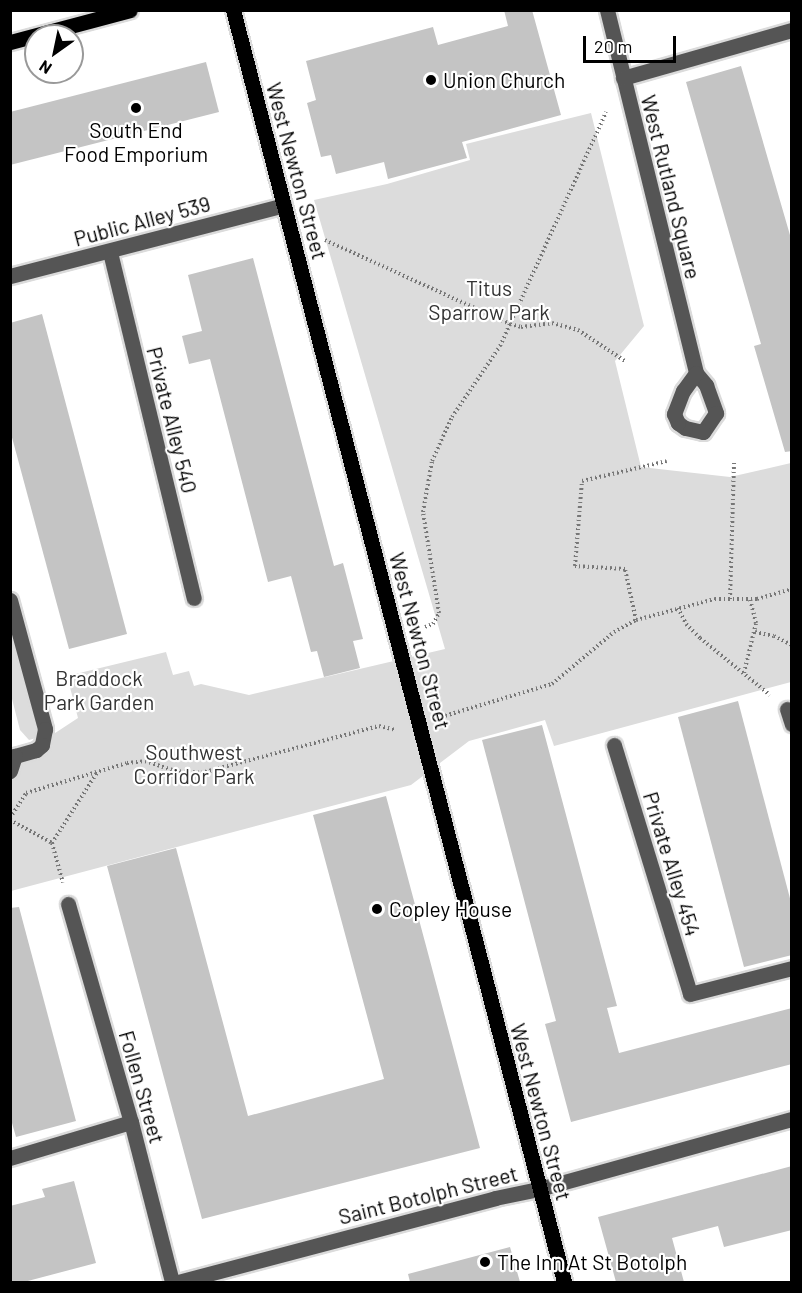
<!DOCTYPE html>
<style>
body{margin:0}
#map{position:relative;width:802px;height:1293px;overflow:hidden;background:#fff;font-family:Barlow,sans-serif}
div>[style]{position:absolute}
[style*='--x']{left:calc(var(--x)*1px);top:calc(var(--y)*1px);width:calc(var(--w)*1px);rotate:calc(var(--a)*1deg)}
.green>*{inset:0;background:#dcdcdc}
.building>*{inset:0;background:#c4c4c4}
.path>*{height:4px;margin-top:-2px;transform-origin:0;background:repeating-linear-gradient(90deg,#777 0 1.5px,transparent 0 4.5px)}
.roads{filter:drop-shadow(2px 0 #dbdbdb) drop-shadow(-2px 0 #dbdbdb) drop-shadow(0 2px #dbdbdb) drop-shadow(0 -2px #dbdbdb)}
.minor>*{height:15px;margin:-7.5px;padding:0 7.5px;transform-origin:7.5px;border-radius:7.5px;background:#555}
.major>*{height:15px;margin:-7.5px;padding:0 7.5px;transform-origin:7.5px;border-radius:7.5px;background:#000}
.dots>*{width:16px;height:16px;translate:-50% -50%;box-sizing:border-box;border:3px solid #fff;border-radius:50%}
span{translate:-50% -50%;white-space:nowrap;text-align:center;line-height:1.15;-webkit-text-stroke:4.5px #fff;paint-order:stroke}
.poi-label{font-size:21px;color:#000}
.left{translate:0 -50%;text-align:left}
.street-label{font-size:21px;color:#000}
.park-label{font-size:21px;color:#333}
.frame{position:absolute;inset:0;border:12px solid #000;pointer-events:none}
.north{position:absolute;left:24px;top:24px;width:60px;height:60px;box-sizing:border-box;background:#fff;border:2px solid #999;border-radius:50%;rotate:213deg;font-size:16px;font-weight:700;line-height:24px;text-align:center;color:#000}
.north::after{content:'';display:block;margin:auto;width:21px;height:27px;background:#000;clip-path:polygon(50% 0,100% 100%,50% 72%,0 100%)}
.scale{position:absolute;left:583px;top:36px;width:93px;height:27px;box-sizing:border-box;border:3px solid #000;border-top:0;padding-left:8px;font-size:18px;line-height:21px;white-space:nowrap;color:#000;-webkit-text-stroke:4px #fff;paint-order:stroke}
</style>
<div id="map">
<div class="green">
<i style="clip-path:polygon(591px 113px,644px 326px,615px 361px,641px 467px,730px 477px,791px 463px,791px 682px,554px 746px,545px 720px,469px 741px,411px 785px,11px 891px,11px 762px,78px 718px,67px 676px,166px 652px,173px 675px,189px 671px,194px 686px,201px 684px,249px 695px,445px 649px,314px 200px,387px 184px,470px 160px,466px 144px)"></i>
<i style="clip-path:polygon(10px 625px,38px 728px,36px 738px,29px 740px,20px 730px,11px 695px)"></i>
</div>
<div class="building">
<i style="clip-path:polygon(504px 10px,532px 10px,561px 115px,462px 142px,467px 158px,388px 179px,384px 162px,336px 174px,331px 155px,321px 157px,307px 103px,316px 100px,306px 61px,433px 27px,438px 45px,508px 26px)"></i>
<i style="clip-path:polygon(206px 62px,219px 112px,10px 165px,10px 112px)"></i>
<i style="clip-path:polygon(741px 66px,792px 242px,792px 451px,785px 452px,754px 346px,761px 344px,686px 82px)"></i>
<i style="clip-path:polygon(253px 258px,334px 566px,343px 563px,363px 639px,353px 641px,360px 668px,324px 677px,317px 651px,311px 652px,291px 576px,268px 582px,210px 359px,189px 364px,182px 336px,202px 331px,188px 275px)"></i>
<i style="clip-path:polygon(42px 314px,127px 634px,69px 649px,10px 430px,10px 323px)"></i>
<i style="clip-path:polygon(738px 701px,792px 906px,792px 955px,744px 967px,678px 717px)"></i>
<i style="clip-path:polygon(542px 725px,617px 1006px,607px 1008px,619px 1053px,792px 1008px,792px 1064px,571px 1122px,545px 1024px,556px 1021px,482px 740px)"></i>
<i style="clip-path:polygon(386px 796px,480px 1148px,202px 1219px,107px 866px,176px 848px,248px 1116px,278px 1108px,384px 1079px,313px 815px)"></i>
<i style="clip-path:polygon(19px 907px,76px 1121px,16px 1137px,10px 1116px,10px 908px)"></i>
<i style="clip-path:polygon(792px 1166px,792px 1230px,724px 1247px,718px 1226px,672px 1238px,684px 1282px,616px 1282px,598px 1217px)"></i>
<i style="clip-path:polygon(74px 1181px,96px 1263px,24px 1282px,10px 1282px,10px 1206px,45px 1197px,42px 1189px)"></i>
<i style="clip-path:polygon(510px 1247px,520px 1282px,410px 1282px,408px 1274px)"></i>
</div>
<div class="path">
<i style="--x:325;--y:240;--w:203;--a:24.4"></i>
<i style="--x:510;--y:324;--w:11;--a:15"></i>
<i style="--x:521;--y:327;--w:31;--a:-7"></i>
<i style="--x:552;--y:323;--w:27;--a:15"></i>
<i style="--x:578;--y:330;--w:56;--a:33.4"></i>
<i style="--x:730;--y:599;--w:137;--a:-88.3"></i>
<i style="--x:678;--y:608;--w:18;--a:63"></i>
<i style="--x:686;--y:624;--w:20;--a:45"></i>
<i style="--x:700;--y:638;--w:90;--a:39.2"></i>
<i style="--x:636;--y:620;--w:52;--a:-102.2"></i>
<i style="--x:625;--y:569;--w:50;--a:-176.6"></i>
<i style="--x:575;--y:566;--w:85;--a:-85.3"></i>
<i style="--x:582;--y:481;--w:87;--a:-13.2"></i>
<i style="--x:425;--y:627;--w:9;--a:-21"></i>
<i style="--x:433;--y:624;--w:13;--a:-61"></i>
<i style="--x:439;--y:613;--w:102;--a:-99"></i>
<i style="--x:423;--y:512;--w:52;--a:-80"></i>
<i style="--x:432;--y:461;--w:48;--a:-65.6"></i>
<i style="--x:452;--y:417;--w:86;--a:-55.9"></i>
<i style="--x:500;--y:346;--w:257;--a:-65.6"></i>
<i style="--x:755;--y:632;--w:19;--a:12"></i>
<i style="--x:774;--y:636;--w:20;--a:27"></i>
<i style="--x:744;--y:673;--w:51;--a:-76.5"></i>
<i style="--x:756;--y:623;--w:25;--a:-104"></i>
<i style="--x:441;--y:717;--w:116;--a:-16.6"></i>
<i style="--x:552;--y:684;--w:81;--a:-40"></i>
<i style="--x:614;--y:632;--w:25;--a:-29"></i>
<i style="--x:636;--y:620;--w:82;--a:-14.9"></i>
<i style="--x:715;--y:599;--w:42;--a:0"></i>
<i style="--x:757;--y:599;--w:36;--a:-16"></i>
<i style="--x:10;--y:818;--w:30;--a:-57"></i>
<i style="--x:26;--y:793;--w:105;--a:-16.5"></i>
<i style="--x:127;--y:763;--w:18;--a:-6"></i>
<i style="--x:145;--y:761;--w:32;--a:18"></i>
<i style="--x:175;--y:771;--w:26;--a:4"></i>
<i style="--x:201;--y:773;--w:184;--a:-14.8"></i>
<i style="--x:379;--y:726;--w:17;--a:13"></i>
<i style="--x:10;--y:820;--w:48;--a:28.7"></i>
<i style="--x:52;--y:843;--w:41;--a:74.6"></i>
<i style="--x:52;--y:843;--w:85;--a:-57.4"></i>
</div>
<div class="roads">
<div class="minor">
<i style="--x:607;--y:10;--w:374;--a:76.2"></i>
<i style="--x:696;--y:373;--w:16;--a:50"></i>
<i style="--x:706;--y:385;--w:30;--a:70"></i>
<i style="--x:716;--y:413;--w:23;--a:124"></i>
<i style="--x:703;--y:432;--w:18;--a:-167"></i>
<i style="--x:685;--y:428;--w:9;--a:-144"></i>
<i style="--x:678;--y:423;--w:10;--a:-114"></i>
<i style="--x:674;--y:414;--w:25;--a:-69"></i>
<i style="--x:683;--y:391;--w:22;--a:-54"></i>
<i style="--x:623;--y:78;--w:176;--a:-15.9"></i>
<i style="--x:110;--y:252;--w:356;--a:76.4"></i>
<i style="--x:10;--y:276;--w:283;--a:-14.5"></i>
<i style="--x:10;--y:600;--w:134;--a:74.8"></i>
<i style="--x:45;--y:729;--w:16;--a:101"></i>
<i style="--x:42;--y:745;--w:8;--a:140"></i>
<i style="--x:36;--y:750;--w:22;--a:164"></i>
<i style="--x:787;--y:709;--w:16;--a:72"></i>
<i style="--x:614;--y:745;--w:260;--a:73"></i>
<i style="--x:690;--y:994;--w:105;--a:-14.3"></i>
<i style="--x:10;--y:771;--w:16;--a:-72"></i>
<i style="--x:68;--y:904;--w:227;--a:73.9"></i>
<i style="--x:131;--y:1122;--w:165;--a:75.6"></i>
<i style="--x:10;--y:1158;--w:126;--a:-16.6"></i>
<i style="--x:178;--y:1282;--w:328;--a:-14.8"></i>
<i style="--x:495;--y:1198;--w:45;--a:-11.6"></i>
<i style="--x:539;--y:1189;--w:263;--a:-15.5"></i>
</div>
<div class="major">
<i style="--x:233;--y:10;--w:1314;--a:75.41"></i>
<i style="--x:10;--y:42;--w:124;--a:-14.9"></i>
</div>
</div>
<div class="dots">
<i style="left:431px;top:80px;background:#000"></i>
<i style="left:136px;top:108px;background:#000"></i>
<i style="left:377px;top:909px;background:#000"></i>
<i style="left:485px;top:1262px;background:#000"></i>
</div>
<div class="poi-label">
<span class="left" style="left:443px;top:80px">Union Church</span>
<span style="left:136px;top:142px">South End<br>Food Emporium</span>
<span class="left" style="left:389px;top:909px">Copley House</span>
<span class="left" style="left:497px;top:1262px">The Inn At St Botolph</span>
</div>
<div class="street-label">
<span style="left:297px;top:171px;rotate:75deg">West Newton Street</span>
<span style="left:671px;top:187px;rotate:76deg">West Rutland Square</span>
<span style="left:142px;top:221px;rotate:-15deg">Public Alley 539</span>
<span style="left:172px;top:420px;rotate:76deg">Private Alley 540</span>
<span style="left:420px;top:641px;rotate:75deg">West Newton Street</span>
<span style="left:672px;top:864px;rotate:73deg">Private Alley 454</span>
<span style="left:142px;top:1087px;rotate:74deg">Follen Street</span>
<span style="left:541px;top:1112px;rotate:75deg">West Newton Street</span>
<span style="left:428px;top:1195px;rotate:-14deg">Saint Botolph Street</span>
</div>
<div class="park-label">
<span style="left:489px;top:300px">Titus<br>Sparrow Park</span>
<span style="left:99px;top:690px">Braddock<br>Park Garden</span>
<span style="left:194px;top:764px">Southwest<br>Corridor Park</span>
</div>
<div class="frame"></div>
<div class="north">N</div>
<div class="scale">20 m</div>
</div>
